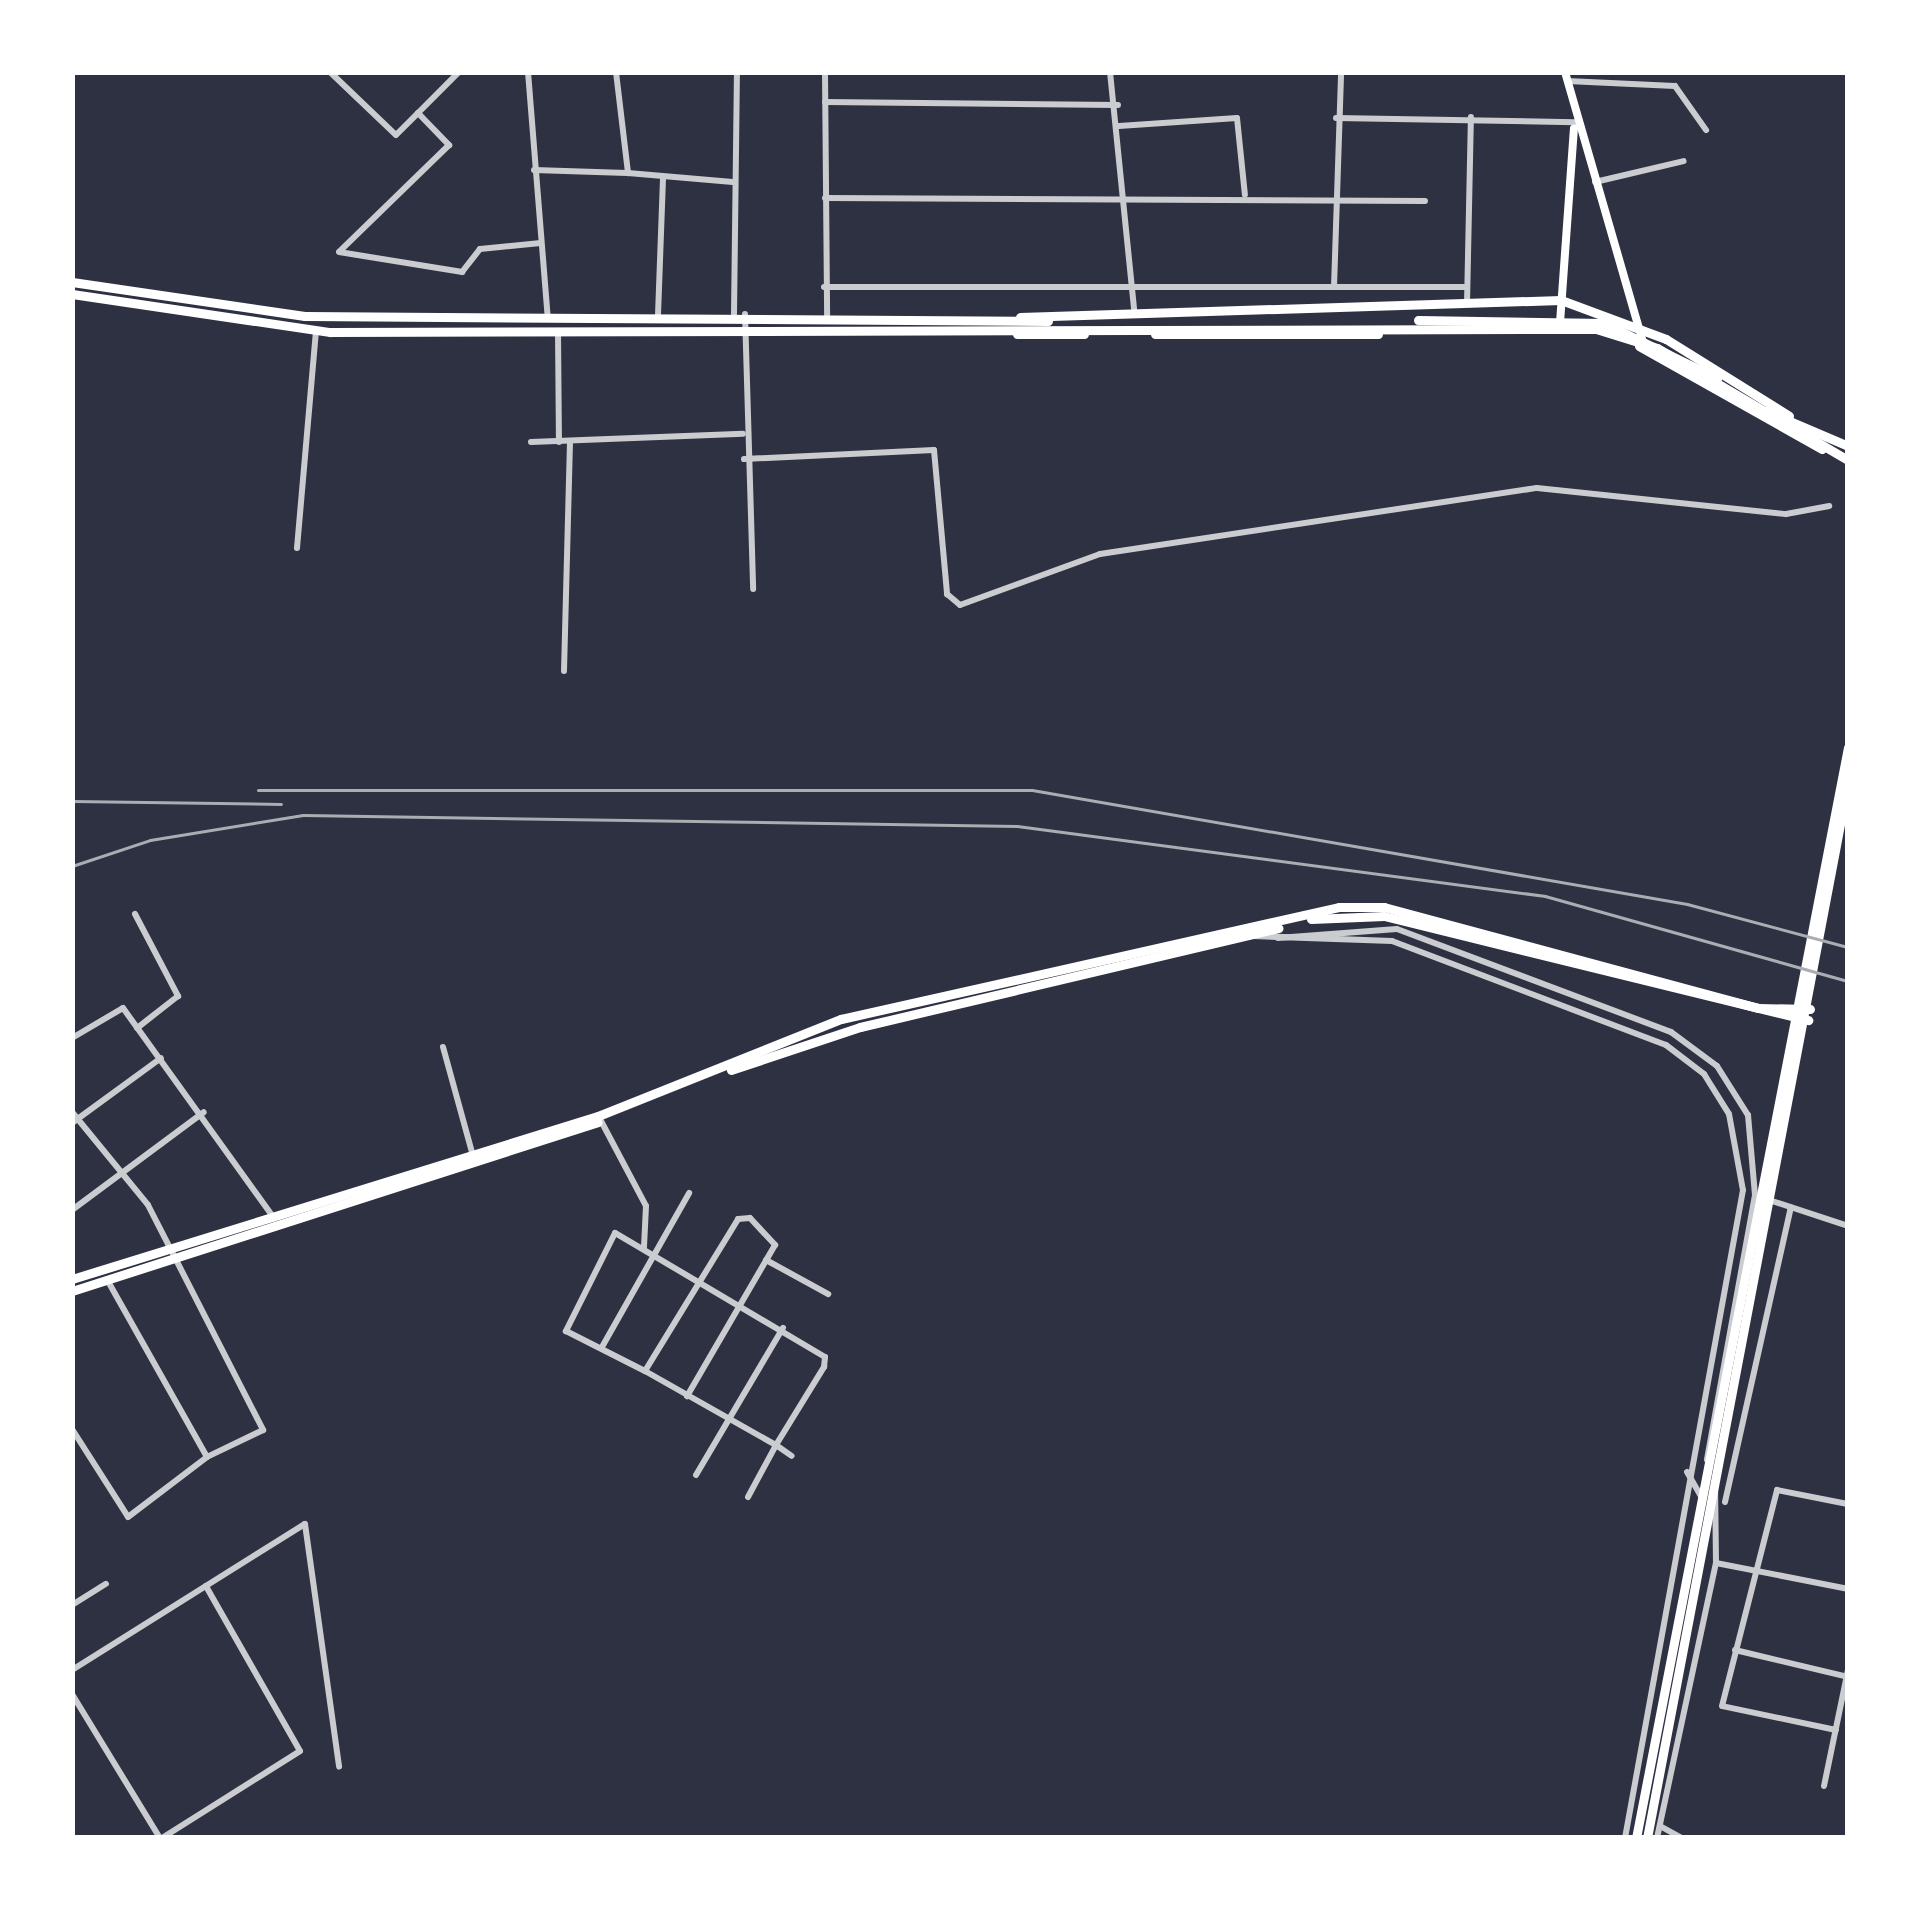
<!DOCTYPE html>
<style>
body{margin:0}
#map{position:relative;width:1920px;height:1910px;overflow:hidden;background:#2d3142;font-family:"Public Sans",sans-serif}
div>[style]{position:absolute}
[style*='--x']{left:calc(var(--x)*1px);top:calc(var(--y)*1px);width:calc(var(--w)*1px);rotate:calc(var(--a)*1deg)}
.minor>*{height:6px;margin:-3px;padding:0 3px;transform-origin:3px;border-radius:3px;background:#caccd0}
.tertiary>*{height:6px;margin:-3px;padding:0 3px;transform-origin:3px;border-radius:3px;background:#caccd0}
.secondary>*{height:8px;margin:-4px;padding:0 4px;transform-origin:4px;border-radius:4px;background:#fff}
.primary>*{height:9px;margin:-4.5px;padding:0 4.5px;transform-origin:4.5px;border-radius:4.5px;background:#fff}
.trunk>*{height:9px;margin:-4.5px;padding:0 4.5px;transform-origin:4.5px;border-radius:4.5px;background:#fff}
.rail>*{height:3px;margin:-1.5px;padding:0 1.5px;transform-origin:1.5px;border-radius:1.5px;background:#abadb3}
span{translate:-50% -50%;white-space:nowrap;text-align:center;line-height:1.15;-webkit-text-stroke:9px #fff;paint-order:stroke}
.frame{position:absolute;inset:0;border:75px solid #fff;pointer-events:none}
</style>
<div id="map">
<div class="minor">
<i style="--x:330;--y:72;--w:91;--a:43.7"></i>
<i style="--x:396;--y:135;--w:31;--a:-45"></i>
<i style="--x:418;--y:113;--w:45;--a:45.9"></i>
<i style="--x:449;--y:145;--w:153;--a:135.8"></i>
<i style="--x:339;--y:252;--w:125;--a:9.2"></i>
<i style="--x:462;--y:272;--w:29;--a:-52"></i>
<i style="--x:480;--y:249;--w:61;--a:-5.6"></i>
<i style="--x:528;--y:72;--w:247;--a:85.4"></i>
<i style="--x:616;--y:72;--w:102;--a:83.2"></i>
<i style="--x:628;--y:173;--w:105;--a:4.9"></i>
<i style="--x:825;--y:72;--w:246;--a:89.5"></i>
<i style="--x:1110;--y:72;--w:238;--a:84.2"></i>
<i style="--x:1567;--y:81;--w:108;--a:2.7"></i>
<i style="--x:1675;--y:86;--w:54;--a:54.8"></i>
<i style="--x:825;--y:102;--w:293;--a:0.6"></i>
<i style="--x:418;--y:113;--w:58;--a:-45"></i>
<i style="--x:1336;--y:118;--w:239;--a:1"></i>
<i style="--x:1119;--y:126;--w:118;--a:-3.9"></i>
<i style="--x:1237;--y:118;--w:77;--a:84.1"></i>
<i style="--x:534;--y:170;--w:93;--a:1.8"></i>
<i style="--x:1595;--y:182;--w:91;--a:-13.3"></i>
<i style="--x:825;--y:198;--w:600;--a:0.29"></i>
<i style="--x:824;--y:287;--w:643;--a:0"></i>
<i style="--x:1334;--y:287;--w:215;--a:-88.1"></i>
<i style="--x:1467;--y:304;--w:187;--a:-88.8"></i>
<i style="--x:734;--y:314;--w:242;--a:-89.3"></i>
<i style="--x:745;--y:314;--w:275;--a:88.3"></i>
<i style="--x:658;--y:315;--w:136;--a:-87.9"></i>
<i style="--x:558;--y:332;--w:110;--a:89.5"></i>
<i style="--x:531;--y:442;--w:212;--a:-2.2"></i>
<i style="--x:744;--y:459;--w:190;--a:-2.7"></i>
<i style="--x:934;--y:450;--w:145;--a:84.8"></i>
<i style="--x:947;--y:594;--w:17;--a:40"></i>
<i style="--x:960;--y:605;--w:149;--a:-20"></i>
<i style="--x:1100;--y:554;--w:442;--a:-8.6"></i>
<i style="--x:1537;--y:488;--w:250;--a:6"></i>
<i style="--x:1786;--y:514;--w:44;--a:-10.5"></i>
<i style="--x:297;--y:548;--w:217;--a:-85"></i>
<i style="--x:564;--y:671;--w:228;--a:-88.5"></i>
<i style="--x:135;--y:914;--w:93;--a:62.3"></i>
<i style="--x:178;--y:996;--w:52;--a:142"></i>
<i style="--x:72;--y:1038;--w:59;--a:-30.5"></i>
<i style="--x:123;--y:1008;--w:259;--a:54.3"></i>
<i style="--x:443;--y:1047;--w:113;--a:74.6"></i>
<i style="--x:72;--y:1112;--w:120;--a:50.7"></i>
<i style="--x:148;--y:1205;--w:253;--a:62.9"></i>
<i style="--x:263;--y:1430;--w:62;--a:154.3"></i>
<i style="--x:207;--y:1457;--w:202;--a:-119.4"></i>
<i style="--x:600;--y:1119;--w:98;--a:62.1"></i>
<i style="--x:646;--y:1206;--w:41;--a:92.8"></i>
<i style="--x:72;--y:1123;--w:110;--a:-36.1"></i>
<i style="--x:1769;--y:1200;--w:83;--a:18.2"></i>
<i style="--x:72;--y:1210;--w:164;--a:-36.6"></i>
<i style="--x:766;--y:1260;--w:71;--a:28.7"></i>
<i style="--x:602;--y:1347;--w:177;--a:-60.5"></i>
<i style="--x:645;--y:1371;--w:178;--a:-58.5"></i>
<i style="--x:738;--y:1219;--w:12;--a:-5"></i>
<i style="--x:750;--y:1218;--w:37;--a:47"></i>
<i style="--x:775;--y:1245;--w:175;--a:120.2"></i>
<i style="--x:72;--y:1429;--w:104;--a:57.5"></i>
<i style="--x:128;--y:1517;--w:99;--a:-37.2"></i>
<i style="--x:696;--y:1475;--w:171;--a:-59.4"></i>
<i style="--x:748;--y:1497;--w:59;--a:-61.7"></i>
<i style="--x:776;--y:1445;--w:92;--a:-58.4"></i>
<i style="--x:824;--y:1367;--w:10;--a:-84"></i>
<i style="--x:825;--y:1357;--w:244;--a:-149.4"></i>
<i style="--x:615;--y:1233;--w:110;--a:116.6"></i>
<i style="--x:566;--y:1331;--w:89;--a:26.9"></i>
<i style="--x:645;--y:1371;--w:150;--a:29.5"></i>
<i style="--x:776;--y:1445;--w:19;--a:35"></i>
<i style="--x:1716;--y:1563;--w:135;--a:11.1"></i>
<i style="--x:72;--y:1605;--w:40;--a:-32"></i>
<i style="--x:1735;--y:1650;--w:116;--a:13.4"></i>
<i style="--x:72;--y:1670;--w:275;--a:-32.1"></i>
<i style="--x:305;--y:1524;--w:245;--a:82"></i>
<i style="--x:72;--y:1694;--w:169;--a:58.6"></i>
<i style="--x:1836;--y:1730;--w:116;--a:-168.1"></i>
<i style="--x:1722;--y:1706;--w:223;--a:-75.7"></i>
<i style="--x:1777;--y:1490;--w:72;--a:11.2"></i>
<i style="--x:1824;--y:1786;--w:118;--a:-78.3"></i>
<i style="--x:1660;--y:1826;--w:25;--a:29"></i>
<i style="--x:162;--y:1838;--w:163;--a:-32.2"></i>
<i style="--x:300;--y:1751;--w:190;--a:-119.7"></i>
</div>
<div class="tertiary">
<i style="--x:1253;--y:936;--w:139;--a:2.1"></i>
<i style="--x:1392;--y:941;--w:293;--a:20.8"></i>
<i style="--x:1666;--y:1045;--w:48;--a:37.3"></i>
<i style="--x:1704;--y:1074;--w:47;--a:58"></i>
<i style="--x:1729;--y:1114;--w:77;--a:79.6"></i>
<i style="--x:1743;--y:1190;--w:659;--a:100.32"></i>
<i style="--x:1278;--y:938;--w:119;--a:-4.3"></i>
<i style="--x:1397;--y:929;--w:293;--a:20.6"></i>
<i style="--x:1671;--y:1032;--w:57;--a:36.5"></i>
<i style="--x:1717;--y:1066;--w:58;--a:57.7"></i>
<i style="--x:1748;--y:1115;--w:80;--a:85"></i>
<i style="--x:1755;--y:1195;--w:269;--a:100.3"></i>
<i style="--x:1687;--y:1472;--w:28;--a:60"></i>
<i style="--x:1725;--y:1502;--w:302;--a:-77.4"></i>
<i style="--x:1657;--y:1838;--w:281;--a:-77.9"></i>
<i style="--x:1716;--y:1563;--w:79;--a:-90.7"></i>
</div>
<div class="secondary">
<i style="--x:1565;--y:72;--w:285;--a:73.9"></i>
<i style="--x:1560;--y:323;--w:195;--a:-85.9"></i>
</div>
<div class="primary">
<i style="--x:1020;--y:317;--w:541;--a:-1.8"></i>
<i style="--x:1561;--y:300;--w:112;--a:20.4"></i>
<i style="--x:1666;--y:339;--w:145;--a:32"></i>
<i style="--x:1017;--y:334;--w:67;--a:0"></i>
<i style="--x:1155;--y:334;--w:223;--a:0"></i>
<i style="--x:1639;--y:346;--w:210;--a:29.4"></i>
<i style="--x:1311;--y:919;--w:73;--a:-2.4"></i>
<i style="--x:1384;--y:916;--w:437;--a:13.8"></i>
<i style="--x:731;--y:1070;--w:136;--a:-18.4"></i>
<i style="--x:860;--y:1027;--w:430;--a:-13.3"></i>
<i style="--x:72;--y:1279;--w:551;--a:-17.22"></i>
<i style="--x:598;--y:1116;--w:262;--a:-21.8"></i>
<i style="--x:841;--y:1019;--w:510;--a:-12.67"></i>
<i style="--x:1339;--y:907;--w:45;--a:0"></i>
<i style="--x:1384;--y:907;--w:387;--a:15.1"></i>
<i style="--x:1758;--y:1008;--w:52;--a:1.1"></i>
<i style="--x:72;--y:1291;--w:552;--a:-17.81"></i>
</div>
<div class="trunk">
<i style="--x:72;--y:282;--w:235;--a:8.3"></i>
<i style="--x:305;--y:316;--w:743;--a:0.39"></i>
<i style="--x:72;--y:294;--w:261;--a:8.4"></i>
<i style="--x:330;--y:332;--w:1266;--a:-0.14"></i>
<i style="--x:1596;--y:329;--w:64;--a:17.3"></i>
<i style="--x:1657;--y:348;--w:221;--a:30.4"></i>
<i style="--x:1418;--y:320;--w:186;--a:0.9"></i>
<i style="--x:1604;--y:323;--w:126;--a:26"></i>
<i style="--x:1766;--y:411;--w:89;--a:23.1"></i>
<i style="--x:1636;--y:1838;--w:1111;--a:-79"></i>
<i style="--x:1647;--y:1838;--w:1075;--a:-79.22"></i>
</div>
<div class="rail">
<i style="--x:258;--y:790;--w:774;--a:0"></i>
<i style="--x:1032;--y:790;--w:665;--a:9.87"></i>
<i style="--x:1687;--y:904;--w:167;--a:15"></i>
<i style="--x:72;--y:801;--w:209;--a:0.8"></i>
<i style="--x:72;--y:866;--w:82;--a:-18.4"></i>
<i style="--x:150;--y:840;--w:155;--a:-9.3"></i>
<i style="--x:303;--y:815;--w:714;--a:0.88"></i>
<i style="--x:1017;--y:826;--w:533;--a:7.55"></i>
<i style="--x:1545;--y:896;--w:315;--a:15.7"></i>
</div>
<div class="frame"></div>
</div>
